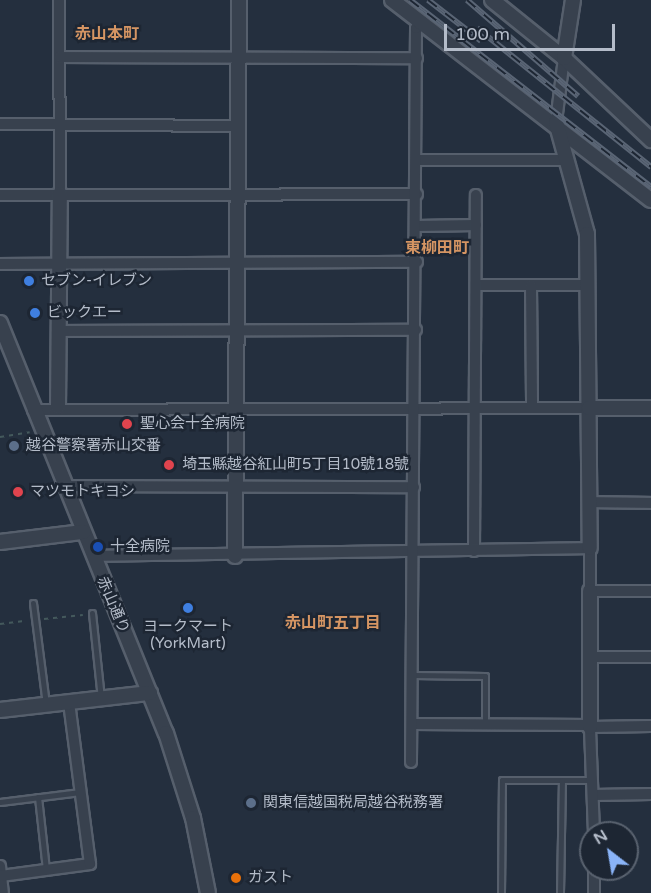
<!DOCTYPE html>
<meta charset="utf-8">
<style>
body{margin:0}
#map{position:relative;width:651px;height:893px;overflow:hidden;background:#242f3e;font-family:"Varela Round","Noto Sans JP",sans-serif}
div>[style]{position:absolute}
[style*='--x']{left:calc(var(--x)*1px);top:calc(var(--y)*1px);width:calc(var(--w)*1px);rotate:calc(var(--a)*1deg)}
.path>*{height:2px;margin-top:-1px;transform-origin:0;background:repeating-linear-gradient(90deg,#44595c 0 4.5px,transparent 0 9px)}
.roads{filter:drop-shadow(2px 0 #565f6c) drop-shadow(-2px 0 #565f6c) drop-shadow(0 2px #565f6c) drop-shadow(0 -2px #565f6c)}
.service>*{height:5px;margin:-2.5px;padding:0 2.5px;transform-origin:2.5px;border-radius:2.5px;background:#38414e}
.minor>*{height:10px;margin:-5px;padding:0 5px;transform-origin:5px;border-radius:5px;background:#38414e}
.tertiary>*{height:14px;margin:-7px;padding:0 7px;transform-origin:7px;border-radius:7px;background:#38414e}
.rail>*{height:6px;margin-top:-3px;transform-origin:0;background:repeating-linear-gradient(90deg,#1d2633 0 11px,#5a6575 0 22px);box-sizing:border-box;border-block:2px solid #5a6575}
.dots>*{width:16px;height:16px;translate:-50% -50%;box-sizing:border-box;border:3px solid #1d2633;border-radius:50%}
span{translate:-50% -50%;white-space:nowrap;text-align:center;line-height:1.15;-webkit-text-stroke:5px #1d2633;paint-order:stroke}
.poi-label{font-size:15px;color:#b4bcc9}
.left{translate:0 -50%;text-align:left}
.street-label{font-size:15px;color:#b4bcc9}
.neighbourhood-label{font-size:16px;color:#d59563;font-weight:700}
.north{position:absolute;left:579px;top:821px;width:60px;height:60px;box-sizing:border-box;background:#1d2633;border:2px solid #59626f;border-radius:50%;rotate:329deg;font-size:16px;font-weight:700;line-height:24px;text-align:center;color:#b4bcc9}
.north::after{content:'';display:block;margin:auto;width:21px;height:27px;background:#8ab4f8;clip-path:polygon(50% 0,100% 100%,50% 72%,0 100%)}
.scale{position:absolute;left:444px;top:24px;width:171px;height:27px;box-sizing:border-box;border:3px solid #b4bcc9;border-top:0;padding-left:8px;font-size:18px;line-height:21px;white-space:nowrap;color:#b4bcc9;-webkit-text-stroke:4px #1d2633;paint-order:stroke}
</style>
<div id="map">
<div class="path">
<i style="--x:0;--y:437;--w:30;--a:-9"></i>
<i style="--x:44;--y:619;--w:39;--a:-6"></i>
<i style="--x:0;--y:624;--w:26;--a:-7"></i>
</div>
<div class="roads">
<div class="service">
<i style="--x:33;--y:603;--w:102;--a:82.7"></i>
<i style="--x:92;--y:613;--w:85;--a:84"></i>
<i style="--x:414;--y:675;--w:71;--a:0.8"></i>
<i style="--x:485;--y:676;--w:48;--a:90"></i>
<i style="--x:38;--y:797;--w:72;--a:83.7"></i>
<i style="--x:0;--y:802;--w:81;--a:-7.1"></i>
<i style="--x:501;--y:893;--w:113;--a:-89.5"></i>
<i style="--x:502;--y:780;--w:89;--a:0"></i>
<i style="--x:560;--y:893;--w:113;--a:-89"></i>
</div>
<div class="minor">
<i style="--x:59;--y:0;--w:194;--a:89.7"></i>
<i style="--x:60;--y:57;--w:357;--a:0.2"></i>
<i style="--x:556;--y:122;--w:64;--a:-82.9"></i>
<i style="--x:0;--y:124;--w:239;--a:0.5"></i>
<i style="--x:417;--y:160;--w:149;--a:0"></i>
<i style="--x:0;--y:195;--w:417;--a:-0.1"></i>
<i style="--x:417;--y:226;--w:59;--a:-1"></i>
<i style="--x:0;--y:264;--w:417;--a:-0.3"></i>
<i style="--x:476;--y:285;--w:113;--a:0"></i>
<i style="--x:531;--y:285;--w:122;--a:89.5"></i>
<i style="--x:58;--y:331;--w:358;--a:-0.2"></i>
<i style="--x:33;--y:410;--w:556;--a:-0.21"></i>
<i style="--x:64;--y:486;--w:350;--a:0.2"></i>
<i style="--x:589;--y:502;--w:62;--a:0.9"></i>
<i style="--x:474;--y:551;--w:356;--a:-89.7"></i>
<i style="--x:93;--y:556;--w:497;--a:-0.9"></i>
<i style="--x:590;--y:548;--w:43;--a:90"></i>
<i style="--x:590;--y:591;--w:61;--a:0"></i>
<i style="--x:589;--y:657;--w:62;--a:0"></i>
<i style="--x:413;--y:724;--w:178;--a:0.3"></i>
<i style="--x:411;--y:762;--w:734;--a:-89.61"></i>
<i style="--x:416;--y:28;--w:9;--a:-41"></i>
<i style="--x:594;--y:795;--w:57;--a:-1"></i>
<i style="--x:594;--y:833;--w:106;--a:-92.2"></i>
<i style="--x:590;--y:727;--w:61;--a:-0.9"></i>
<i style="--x:0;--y:866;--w:27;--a:84"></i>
<i style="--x:594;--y:869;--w:24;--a:90"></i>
<i style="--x:1;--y:876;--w:90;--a:-7.7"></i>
<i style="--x:90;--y:864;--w:162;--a:-97.4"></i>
</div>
<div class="tertiary">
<i style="--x:392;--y:0;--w:327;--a:37.7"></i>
<i style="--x:492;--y:0;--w:92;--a:38.9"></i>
<i style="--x:564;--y:58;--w:120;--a:43.3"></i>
<i style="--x:564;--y:58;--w:59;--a:-81.2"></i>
<i style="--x:556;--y:122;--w:116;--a:74.5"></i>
<i style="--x:587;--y:234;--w:314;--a:89.5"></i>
<i style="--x:0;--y:323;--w:442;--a:68"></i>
<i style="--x:166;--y:733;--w:89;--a:72.4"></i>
<i style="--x:193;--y:818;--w:76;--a:78.7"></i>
<i style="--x:58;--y:407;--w:213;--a:-89.5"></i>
<i style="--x:589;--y:408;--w:62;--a:0"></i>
<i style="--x:0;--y:542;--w:84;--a:-6.9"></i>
<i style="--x:235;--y:556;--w:556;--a:-89.59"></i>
<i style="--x:590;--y:591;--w:136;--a:90"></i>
<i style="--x:0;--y:710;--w:151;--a:-6.5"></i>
</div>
</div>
<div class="rail">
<i style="--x:410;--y:0;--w:305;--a:37.8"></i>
<i style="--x:428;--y:0;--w:67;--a:37.7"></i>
<i style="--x:467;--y:0;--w:147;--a:40.9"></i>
<i style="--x:477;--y:28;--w:223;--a:38.6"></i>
</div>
<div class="dots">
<i style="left:29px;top:281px;background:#3f7fe0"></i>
<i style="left:35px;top:313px;background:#3f7fe0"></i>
<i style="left:127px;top:424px;background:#e0444e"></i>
<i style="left:14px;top:446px;background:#5c6f8a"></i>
<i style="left:169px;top:465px;background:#e0444e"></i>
<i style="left:18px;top:492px;background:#e0444e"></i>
<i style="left:98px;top:547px;background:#1a4fb4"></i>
<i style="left:188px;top:608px;background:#3f7fe0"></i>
<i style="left:251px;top:803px;background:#5c6f8a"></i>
<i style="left:236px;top:878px;background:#e8710a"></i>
</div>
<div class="poi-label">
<span class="left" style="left:41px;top:281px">セブン-イレブン</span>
<span class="left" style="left:47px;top:313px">ビックエー</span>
<span class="left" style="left:140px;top:424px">聖心会十全病院</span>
<span class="left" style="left:26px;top:446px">越谷警察署赤山交番</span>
<span class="left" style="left:182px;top:465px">埼玉縣越谷紅山町5丁目10號18號</span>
<span class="left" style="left:30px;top:492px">マツモトキヨシ</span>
<span class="left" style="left:110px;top:547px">十全病院</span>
<span style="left:188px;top:635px">ヨークマート<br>(YorkMart)</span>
<span class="left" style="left:263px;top:803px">関東信越国税局越谷税務署</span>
<span class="left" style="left:248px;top:878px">ガスト</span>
</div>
<div class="street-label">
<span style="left:113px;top:605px;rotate:67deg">赤山通り</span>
</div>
<div class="neighbourhood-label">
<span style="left:107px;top:34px">赤山本町</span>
<span style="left:437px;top:248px">東柳田町</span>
<span style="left:333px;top:623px">赤山町五丁目</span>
</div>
<div class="north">N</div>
<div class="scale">100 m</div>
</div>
